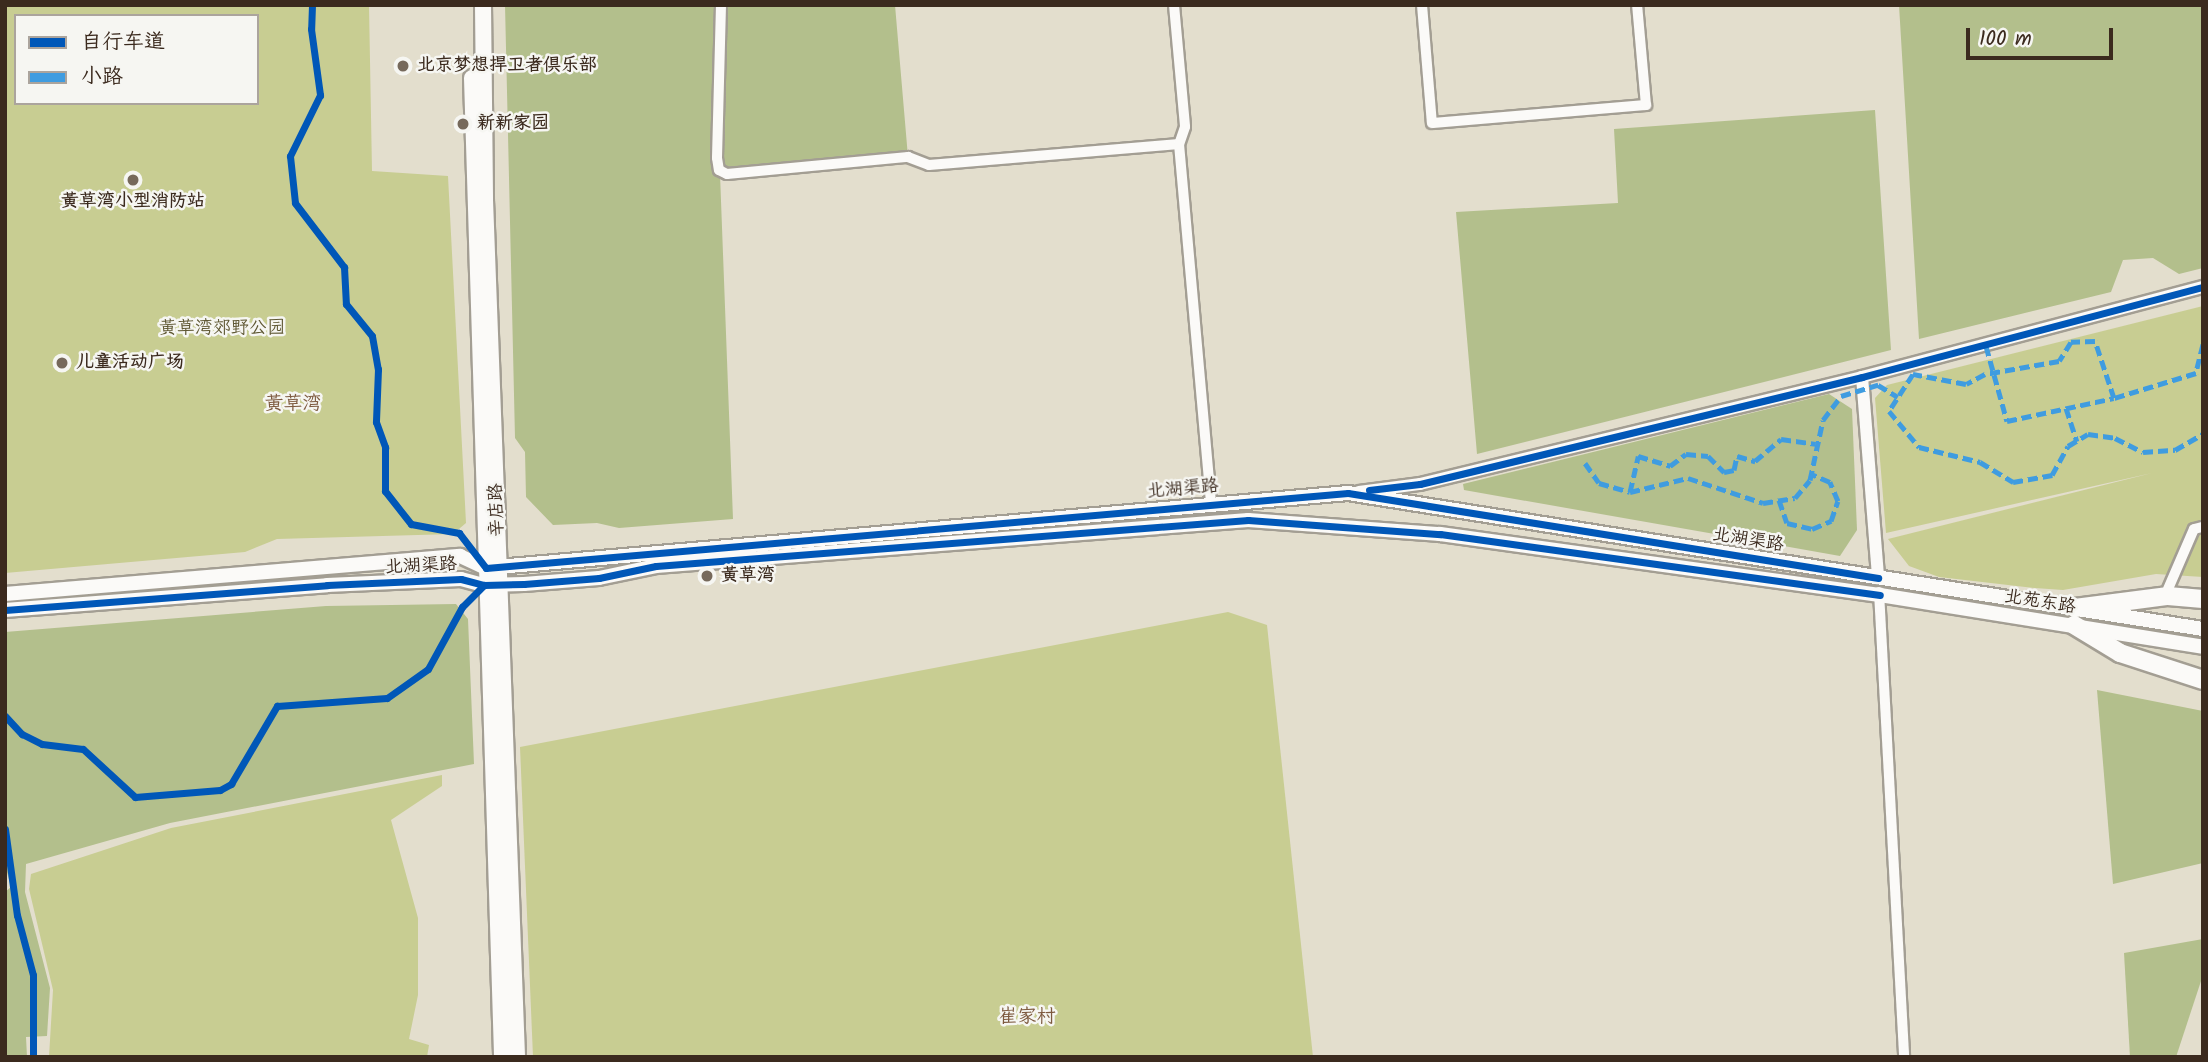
<!DOCTYPE html>
<meta charset="utf-8">
<style>
body{margin:0}
#map{position:relative;width:2208px;height:1062px;overflow:hidden;background:#e3decd;font-family:Kalam,"LXGW WenKai TC",sans-serif}
div>[style]{position:absolute}
[style*='--x']{left:calc(var(--x)*1px);top:calc(var(--y)*1px);width:calc(var(--w)*1px);rotate:calc(var(--a)*1deg)}
.green>*{inset:0;background:#c8cd92}
.forest>*{inset:0;background:#b3bf8c}
.roads{filter:drop-shadow(2px 0 #a39e93) drop-shadow(-2px 0 #a39e93) drop-shadow(0 2px #a39e93) drop-shadow(0 -2px #a39e93)}
.minor>*{height:10px;margin:-5px;padding:0 5px;transform-origin:5px;border-radius:5px;background:#fbfaf8}
.tertiary>*{height:12px;margin:-6px;padding:0 6px;transform-origin:6px;border-radius:6px;background:#fbfaf8}
.secondary>*{height:14px;margin:-7px;padding:0 7px;transform-origin:7px;border-radius:7px;background:#fbfaf8}
.primary>*{height:16px;margin:-8px;padding:0 8px;transform-origin:8px;border-radius:8px;background:#fbfaf8}
.motorway>*{height:18px;margin:-9px;padding:0 9px;transform-origin:9px;border-radius:9px;background:#fbfaf8}
.quiet>*{height:5px;margin-top:-2.5px;transform-origin:0;background:repeating-linear-gradient(90deg,#3f9ce0 0 10px,transparent 0 15px)}
.cycleway>*{height:7px;margin:-3.5px;padding:0 3.5px;transform-origin:3.5px;border-radius:3.5px;background:#0057b8}
.dots>*{width:19px;height:19px;translate:-50% -50%;box-sizing:border-box;border:4px solid #f6f6f2;border-radius:50%}
span{translate:-50% -50%;white-space:nowrap;text-align:center;line-height:1.15;-webkit-text-stroke:5px #f6f6f2;paint-order:stroke}
.poi-label{font-size:18px;color:#3b2a1e;font-weight:700}
.left{translate:0 -50%;text-align:left}
.park-label{font-size:18px;color:#5e5732}
.street-label{font-size:18px;color:#3b2a1e}
.neighbourhood-label{font-size:19px;color:#7d593f}
.frame{position:absolute;inset:0;border:7px solid #3b2a1e;pointer-events:none}
.legend{position:absolute;left:14px;top:14px;width:245px;height:91px;box-sizing:border-box;background:#f6f6f2;border:2px solid #aba49d;margin:0;padding:9px 12px;list-style:none;font-size:21px;color:#3b2a1e}
.legend li{display:flex;align-items:center;gap:14px;height:35px}
.legend b{width:35px;border:2px solid #aba49d}
.scale{position:absolute;left:1966px;top:28px;width:147px;height:32px;box-sizing:border-box;border:4px solid #3b2a1e;border-top:0;padding-left:9px;font-size:21px;line-height:24px;white-space:nowrap;color:#3b2a1e;-webkit-text-stroke:5px #f6f6f2;paint-order:stroke}
</style>
<div id="map">
<div class="green">
<i style="clip-path:polygon(evenodd,5px 5px,369px 5px,372px 171px,448px 176px,466px 523px,453px 534px,277px 539px,245px 552px,5px 573px,5px 5px,16px 16px,257px 16px,257px 103px,16px 103px,16px 16px)"></i>
<i style="clip-path:polygon(2203px 306px,2203px 577px,2156px 574px,2063px 590px,2035px 588px,1939px 577px,1909px 566px,1888px 539px,2152px 473px,1886px 533px,1875px 398px,1887px 385px)"></i>
<i style="clip-path:polygon(1228px 612px,1267px 625px,1313px 1057px,533px 1057px,520px 747px)"></i>
<i style="clip-path:polygon(442px 775px,442px 786px,391px 820px,418px 918px,418px 995px,409px 1039px,429px 1045px,427px 1057px,49px 1057px,53px 990px,29px 889px,31px 874px,171px 828px)"></i>
</div>
<div class="forest">
<i style="clip-path:polygon(505px 5px,895px 5px,908px 157px,720px 174px,733px 519px,619px 528px,597px 523px,553px 525px,526px 497px,525px 452px,515px 438px)"></i>
<i style="clip-path:polygon(1899px 5px,2203px 5px,2203px 268px,2179px 274px,2153px 258px,2123px 260px,2111px 292px,1919px 339px)"></i>
<i style="clip-path:polygon(1875px 110px,1891px 350px,1477px 454px,1456px 212px,1618px 203px,1614px 129px)"></i>
<i style="clip-path:polygon(1829px 394px,1852px 409px,1857px 530px,1840px 556px,1464px 490px,1463px 484px)"></i>
<i style="clip-path:polygon(456px 604px,468px 619px,474px 764px,170px 823px,26px 864px,25px 892px,50px 988px,47px 1036px,26px 1037px,27px 1057px,5px 1057px,5px 892px,11px 887px,5px 865px,5px 632px,326px 606px)"></i>
<i style="clip-path:polygon(2097px 690px,2203px 711px,2203px 863px,2113px 884px)"></i>
<i style="clip-path:polygon(2203px 939px,2203px 975px,2176px 1057px,2130px 1057px,2124px 953px)"></i>
</div>
<div class="roads">
<div class="minor">
<i style="--x:721;--y:5;--w:153;--a:91.5"></i>
<i style="--x:717;--y:158;--w:12;--a:81"></i>
<i style="--x:719;--y:170;--w:9;--a:27"></i>
<i style="--x:727;--y:174;--w:182;--a:-5.4"></i>
<i style="--x:908;--y:157;--w:22;--a:21"></i>
<i style="--x:929;--y:165;--w:251;--a:-4.8"></i>
<i style="--x:1174;--y:5;--w:122;--a:84.8"></i>
<i style="--x:1185;--y:127;--w:18;--a:109"></i>
<i style="--x:1179;--y:144;--w:360;--a:84.9"></i>
<i style="--x:1422;--y:5;--w:118;--a:85.2"></i>
<i style="--x:1432;--y:123;--w:215;--a:-4.8"></i>
<i style="--x:1646;--y:105;--w:100;--a:-95.1"></i>
<i style="--x:2168;--y:589;--w:65;--a:-66.6"></i>
<i style="--x:2194;--y:529;--w:9;--a:-13"></i>
<i style="--x:1879;--y:592;--w:466;--a:86.9"></i>
</div>
<div class="tertiary">
<i style="--x:1862;--y:377;--w:202;--a:85.4"></i>
<i style="--x:1359;--y:492;--w:62;--a:-7.5"></i>
<i style="--x:1420;--y:484;--w:455;--a:-13.6"></i>
<i style="--x:1862;--y:377;--w:353;--a:-14.8"></i>
</div>
<div class="secondary">
<i style="--x:5;--y:594;--w:457;--a:-4.8"></i>
<i style="--x:460;--y:556;--w:29;--a:25"></i>
<i style="--x:486;--y:568;--w:865;--a:-4.97"></i>
<i style="--x:1348;--y:493;--w:866;--a:9.04"></i>
<i style="--x:5;--y:610;--w:323;--a:-4.4"></i>
<i style="--x:327;--y:585;--w:134;--a:-2.6"></i>
<i style="--x:461;--y:579;--w:24;--a:15"></i>
<i style="--x:484;--y:585;--w:40;--a:-1.4"></i>
<i style="--x:524;--y:584;--w:75;--a:-4.6"></i>
<i style="--x:599;--y:578;--w:58;--a:-11.9"></i>
<i style="--x:656;--y:566;--w:594;--a:-4.44"></i>
<i style="--x:1248;--y:520;--w:193;--a:4.2"></i>
<i style="--x:1440;--y:534;--w:444;--a:7.9"></i>
<i style="--x:1880;--y:595;--w:327;--a:9.1"></i>
</div>
<div class="primary">
<i style="--x:483;--y:5;--w:195;--a:89.4"></i>
<i style="--x:485;--y:200;--w:858;--a:87.86"></i>
<i style="--x:472;--y:78;--w:979;--a:88.24"></i>
</div>
<div class="motorway">
<i style="--x:2075;--y:608;--w:94;--a:-7.4"></i>
<i style="--x:2168;--y:596;--w:35;--a:5"></i>
<i style="--x:2074;--y:625;--w:54;--a:31.3"></i>
<i style="--x:2120;--y:653;--w:87;--a:18"></i>
</div>
</div>
<div class="quiet">
<i style="--x:2203;--y:344;--w:30;--a:104"></i>
<i style="--x:2196;--y:373;--w:86;--a:163"></i>
<i style="--x:2114;--y:398;--w:60;--a:-108.4"></i>
<i style="--x:2095;--y:341;--w:24;--a:178"></i>
<i style="--x:2071;--y:342;--w:22;--a:122"></i>
<i style="--x:2059;--y:361;--w:75;--a:170"></i>
<i style="--x:1985;--y:374;--w:21;--a:152"></i>
<i style="--x:1966;--y:384;--w:54;--a:-169.3"></i>
<i style="--x:1913;--y:374;--w:44;--a:123"></i>
<i style="--x:1889;--y:411;--w:47;--a:50.2"></i>
<i style="--x:1919;--y:447;--w:63;--a:13.8"></i>
<i style="--x:1980;--y:462;--w:39;--a:31"></i>
<i style="--x:2013;--y:482;--w:40;--a:-10"></i>
<i style="--x:2052;--y:475;--w:33;--a:-61"></i>
<i style="--x:2068;--y:446;--w:23;--a:-31"></i>
<i style="--x:2088;--y:434;--w:27;--a:8"></i>
<i style="--x:2115;--y:438;--w:31;--a:27"></i>
<i style="--x:2143;--y:452;--w:32;--a:-4"></i>
<i style="--x:2175;--y:450;--w:32;--a:-30"></i>
<i style="--x:1986;--y:346;--w:78;--a:74.4"></i>
<i style="--x:2007;--y:421;--w:109;--a:-12.1"></i>
<i style="--x:2066;--y:408;--w:35;--a:72"></i>
<i style="--x:1585;--y:463;--w:24;--a:55"></i>
<i style="--x:1599;--y:483;--w:32;--a:16"></i>
<i style="--x:1630;--y:492;--w:60;--a:-13.6"></i>
<i style="--x:1688;--y:478;--w:79;--a:18.4"></i>
<i style="--x:1763;--y:503;--w:32;--a:-9"></i>
<i style="--x:1795;--y:498;--w:23;--a:-50"></i>
<i style="--x:1810;--y:480;--w:61;--a:-77.8"></i>
<i style="--x:1823;--y:420;--w:30;--a:-53"></i>
<i style="--x:1841;--y:396;--w:39;--a:-17"></i>
<i style="--x:1878;--y:385;--w:23;--a:31"></i>
<i style="--x:1630;--y:492;--w:37;--a:-77"></i>
<i style="--x:1638;--y:456;--w:34;--a:17"></i>
<i style="--x:1670;--y:466;--w:20;--a:-37"></i>
<i style="--x:1686;--y:454;--w:22;--a:5"></i>
<i style="--x:1708;--y:456;--w:23;--a:45"></i>
<i style="--x:1724;--y:472;--w:10;--a:-11"></i>
<i style="--x:1734;--y:470;--w:14;--a:-78"></i>
<i style="--x:1737;--y:456;--w:19;--a:16"></i>
<i style="--x:1755;--y:461;--w:34;--a:-40"></i>
<i style="--x:1781;--y:439;--w:35;--a:8"></i>
<i style="--x:1779;--y:500;--w:24;--a:71"></i>
<i style="--x:1787;--y:523;--w:26;--a:13"></i>
<i style="--x:1812;--y:529;--w:21;--a:-23"></i>
<i style="--x:1831;--y:521;--w:21;--a:-71"></i>
<i style="--x:1838;--y:501;--w:21;--a:-113"></i>
<i style="--x:1830;--y:482;--w:21;--a:-157"></i>
</div>
<div class="cycleway">
<i style="--x:312;--y:5;--w:24;--a:92"></i>
<i style="--x:311;--y:29;--w:67;--a:82.2"></i>
<i style="--x:320;--y:95;--w:68;--a:116.2"></i>
<i style="--x:290;--y:156;--w:47;--a:83.9"></i>
<i style="--x:295;--y:203;--w:81;--a:52.6"></i>
<i style="--x:344;--y:267;--w:37;--a:87"></i>
<i style="--x:346;--y:304;--w:41;--a:50.9"></i>
<i style="--x:372;--y:336;--w:34;--a:80"></i>
<i style="--x:378;--y:369;--w:53;--a:92.2"></i>
<i style="--x:376;--y:422;--w:27;--a:70"></i>
<i style="--x:385;--y:447;--w:44;--a:90"></i>
<i style="--x:385;--y:491;--w:42;--a:51.8"></i>
<i style="--x:411;--y:524;--w:49;--a:10.6"></i>
<i style="--x:459;--y:533;--w:44;--a:52.4"></i>
<i style="--x:486;--y:568;--w:865;--a:-4.97"></i>
<i style="--x:1348;--y:493;--w:537;--a:9.11"></i>
<i style="--x:1369;--y:490;--w:51;--a:-6.7"></i>
<i style="--x:1420;--y:484;--w:455;--a:-13.6"></i>
<i style="--x:1862;--y:377;--w:353;--a:-14.8"></i>
<i style="--x:5;--y:610;--w:323;--a:-4.4"></i>
<i style="--x:327;--y:585;--w:134;--a:-2.6"></i>
<i style="--x:461;--y:579;--w:24;--a:15"></i>
<i style="--x:484;--y:585;--w:40;--a:-1.4"></i>
<i style="--x:524;--y:584;--w:75;--a:-4.6"></i>
<i style="--x:599;--y:578;--w:58;--a:-11.9"></i>
<i style="--x:656;--y:566;--w:594;--a:-4.44"></i>
<i style="--x:1248;--y:520;--w:193;--a:4.2"></i>
<i style="--x:1440;--y:534;--w:444;--a:7.9"></i>
<i style="--x:5;--y:716;--w:25;--a:47"></i>
<i style="--x:22;--y:734;--w:22;--a:27"></i>
<i style="--x:42;--y:744;--w:41;--a:7"></i>
<i style="--x:83;--y:749;--w:71;--a:42.7"></i>
<i style="--x:135;--y:797;--w:85;--a:-4.7"></i>
<i style="--x:220;--y:790;--w:13;--a:-29"></i>
<i style="--x:231;--y:784;--w:91;--a:-59.5"></i>
<i style="--x:277;--y:706;--w:110;--a:-4.2"></i>
<i style="--x:387;--y:698;--w:50;--a:-35.3"></i>
<i style="--x:428;--y:669;--w:71;--a:-61.3"></i>
<i style="--x:462;--y:607;--w:31;--a:-45"></i>
<i style="--x:5;--y:829;--w:87;--a:82.1"></i>
<i style="--x:17;--y:915;--w:62;--a:75.1"></i>
<i style="--x:33;--y:975;--w:82;--a:90"></i>
</div>
<div class="dots">
<i style="left:403px;top:66px;background:#76695b"></i>
<i style="left:463px;top:124px;background:#76695b"></i>
<i style="left:133px;top:180px;background:#76695b"></i>
<i style="left:62px;top:363px;background:#76695b"></i>
<i style="left:707px;top:576px;background:#76695b"></i>
</div>
<div class="poi-label">
<span class="left" style="left:417px;top:66px">北京梦想捍卫者俱乐部</span>
<span class="left" style="left:477px;top:124px">新新家园</span>
<span style="left:133px;top:202px">黄草湾小型消防站</span>
<span class="left" style="left:76px;top:363px">儿童活动广场</span>
<span class="left" style="left:721px;top:576px">黄草湾</span>
</div>
<div class="park-label">
<span style="left:222px;top:329px">黄草湾郊野公园</span>
</div>
<div class="street-label">
<span style="left:1183px;top:490px;rotate:-5deg">北湖渠路</span>
<span style="left:498px;top:510px;rotate:-92deg">辛店路</span>
<span style="left:1748px;top:541px;rotate:9deg">北湖渠路</span>
<span style="left:421px;top:567px;rotate:-3deg">北湖渠路</span>
<span style="left:2040px;top:603px;rotate:9deg">北苑东路</span>
</div>
<div class="neighbourhood-label">
<span style="left:293px;top:405px">黄草湾</span>
<span style="left:1027px;top:1018px">崔家村</span>
</div>
<div class="frame"></div>
<ul class="legend">
<li><b style="height:9px;background:#0057b8"></b>自行车道</li>
<li><b style="height:9px;background:#3f9ce0"></b>小路</li>
</ul>
<div class="scale">100 m</div>
</div>
